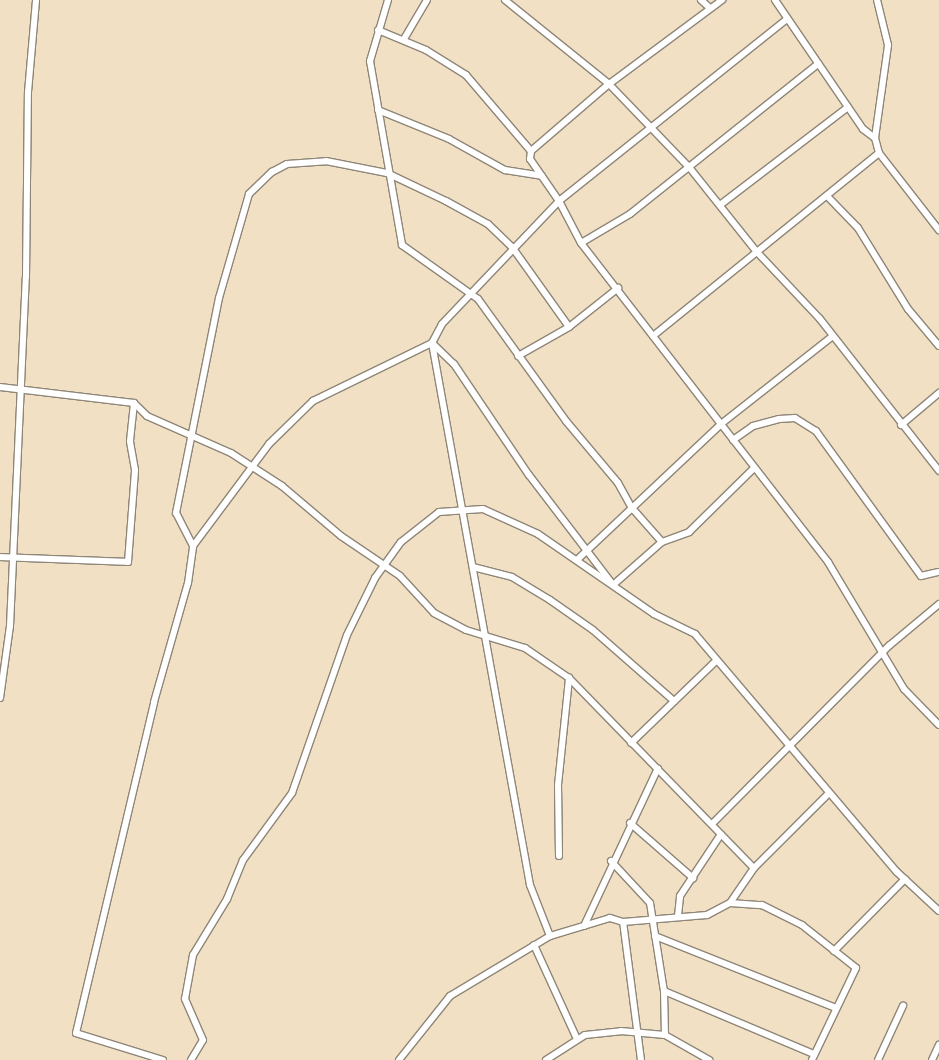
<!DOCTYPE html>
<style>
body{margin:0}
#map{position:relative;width:939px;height:1060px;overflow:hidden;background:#f2e0c4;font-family:Kalam,sans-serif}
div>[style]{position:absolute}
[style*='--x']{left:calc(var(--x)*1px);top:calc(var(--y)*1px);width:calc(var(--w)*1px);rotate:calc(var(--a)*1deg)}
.roads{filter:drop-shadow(1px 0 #8e8678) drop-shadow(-1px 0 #8e8678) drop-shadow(0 1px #8e8678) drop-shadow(0 -1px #8e8678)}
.minor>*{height:6px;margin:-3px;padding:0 3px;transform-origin:3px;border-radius:3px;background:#fff}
span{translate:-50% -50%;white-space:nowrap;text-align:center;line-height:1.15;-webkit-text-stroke:5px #f7f3e8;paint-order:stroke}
</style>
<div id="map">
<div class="roads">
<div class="minor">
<i style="--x:388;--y:0;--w:64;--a:106.4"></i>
<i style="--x:370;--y:61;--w:187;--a:80.1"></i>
<i style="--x:402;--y:245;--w:93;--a:35.4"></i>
<i style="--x:478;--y:299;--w:150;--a:54.2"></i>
<i style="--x:566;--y:421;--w:81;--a:50"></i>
<i style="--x:618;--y:483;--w:29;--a:61"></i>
<i style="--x:632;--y:508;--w:45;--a:48.6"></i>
<i style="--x:505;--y:0;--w:134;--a:38.9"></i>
<i style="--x:609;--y:84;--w:115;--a:46.1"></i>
<i style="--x:689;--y:167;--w:107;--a:51.4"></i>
<i style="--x:756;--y:251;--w:93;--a:46.7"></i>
<i style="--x:820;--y:319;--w:193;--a:51.9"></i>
<i style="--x:701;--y:0;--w:12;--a:42"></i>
<i style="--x:775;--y:0;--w:156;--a:55.7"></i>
<i style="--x:863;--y:129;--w:15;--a:37"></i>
<i style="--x:875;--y:138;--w:16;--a:75"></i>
<i style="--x:879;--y:153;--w:98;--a:52.1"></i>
<i style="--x:787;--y:19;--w:292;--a:141.4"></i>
<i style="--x:559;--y:201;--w:47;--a:62.4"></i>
<i style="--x:581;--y:243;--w:229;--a:52.3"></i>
<i style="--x:721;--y:424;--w:142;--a:-38.2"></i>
<i style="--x:378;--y:30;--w:52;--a:22.6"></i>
<i style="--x:426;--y:50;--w:47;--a:32"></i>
<i style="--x:466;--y:75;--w:100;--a:49.5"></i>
<i style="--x:404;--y:39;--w:45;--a:-59.5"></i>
<i style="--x:378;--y:110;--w:77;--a:22.2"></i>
<i style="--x:449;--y:139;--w:64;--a:29"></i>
<i style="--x:505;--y:170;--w:37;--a:9"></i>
<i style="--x:875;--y:138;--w:94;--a:-82"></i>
<i style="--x:888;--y:45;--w:46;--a:-103.7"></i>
<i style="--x:828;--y:197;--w:43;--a:45.9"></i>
<i style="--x:858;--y:228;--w:95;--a:58.3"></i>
<i style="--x:908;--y:309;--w:48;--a:50"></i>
<i style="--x:720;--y:205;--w:161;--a:-37.4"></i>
<i style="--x:581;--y:243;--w:57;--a:-30.6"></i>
<i style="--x:630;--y:214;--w:241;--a:-38.6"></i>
<i style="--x:653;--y:336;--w:291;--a:-39"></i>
<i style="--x:518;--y:356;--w:59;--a:-29.6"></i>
<i style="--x:0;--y:387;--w:135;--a:6.8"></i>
<i style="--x:134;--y:403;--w:18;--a:45"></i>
<i style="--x:147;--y:416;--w:92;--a:23.8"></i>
<i style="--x:231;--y:453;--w:61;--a:32.9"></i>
<i style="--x:282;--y:486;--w:77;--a:40.3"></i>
<i style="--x:341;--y:536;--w:71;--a:34.1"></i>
<i style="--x:400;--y:576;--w:50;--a:47.4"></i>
<i style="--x:434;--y:613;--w:36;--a:28"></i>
<i style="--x:466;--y:630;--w:62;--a:17"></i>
<i style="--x:525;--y:648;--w:53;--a:34.3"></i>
<i style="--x:569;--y:678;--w:265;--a:45.8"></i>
<i style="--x:754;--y:868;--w:42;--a:124.4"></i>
<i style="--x:730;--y:903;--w:32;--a:4"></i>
<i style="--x:762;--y:905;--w:45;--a:26.6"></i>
<i style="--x:802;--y:925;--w:69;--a:38.5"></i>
<i style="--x:856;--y:968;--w:102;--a:115.6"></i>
<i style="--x:901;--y:425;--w:50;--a:-40.1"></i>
<i style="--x:733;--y:440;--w:24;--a:-35"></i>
<i style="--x:753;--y:426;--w:27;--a:-15"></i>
<i style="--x:779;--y:419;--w:16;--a:-4"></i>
<i style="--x:795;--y:418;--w:25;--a:32"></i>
<i style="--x:816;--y:431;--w:179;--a:54.1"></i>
<i style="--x:921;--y:576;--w:18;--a:-13"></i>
<i style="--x:193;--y:546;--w:37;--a:-117"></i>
<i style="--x:176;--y:513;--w:219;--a:-78.7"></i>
<i style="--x:219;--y:298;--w:108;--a:-73.9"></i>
<i style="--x:249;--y:194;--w:32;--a:-44"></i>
<i style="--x:272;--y:172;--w:17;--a:-28"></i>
<i style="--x:287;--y:164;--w:39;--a:-4"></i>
<i style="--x:326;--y:161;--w:62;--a:11.1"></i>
<i style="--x:387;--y:173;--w:65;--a:25.4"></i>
<i style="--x:446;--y:201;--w:48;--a:28.7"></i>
<i style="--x:488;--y:224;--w:33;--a:44"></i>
<i style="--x:512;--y:247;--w:98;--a:54.5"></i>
<i style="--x:569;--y:327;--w:63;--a:-38.5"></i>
<i style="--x:0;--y:557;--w:128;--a:2.2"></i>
<i style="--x:128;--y:562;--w:92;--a:-85.6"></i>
<i style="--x:135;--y:470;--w:29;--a:-100"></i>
<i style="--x:130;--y:441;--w:38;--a:-84"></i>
<i style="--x:579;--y:558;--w:195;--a:-43.3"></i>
<i style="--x:721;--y:424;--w:175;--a:52.2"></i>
<i style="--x:828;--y:562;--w:148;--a:59.1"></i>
<i style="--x:904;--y:689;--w:50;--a:45.8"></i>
<i style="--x:473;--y:567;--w:40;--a:14.4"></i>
<i style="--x:512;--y:577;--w:44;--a:31.2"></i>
<i style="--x:550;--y:600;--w:52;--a:34.9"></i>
<i style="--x:593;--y:630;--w:108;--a:41.2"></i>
<i style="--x:0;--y:698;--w:73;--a:-82.1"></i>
<i style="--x:10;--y:626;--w:349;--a:-87.4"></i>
<i style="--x:26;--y:277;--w:185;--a:-89.4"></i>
<i style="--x:28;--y:92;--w:92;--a:-85"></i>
<i style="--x:631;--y:743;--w:118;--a:-44"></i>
<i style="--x:630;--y:823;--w:84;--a:41.1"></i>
<i style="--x:712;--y:824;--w:252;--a:-45.2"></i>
<i style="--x:890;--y:645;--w:64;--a:-39.9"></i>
<i style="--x:559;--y:856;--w:71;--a:-90.8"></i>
<i style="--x:558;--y:785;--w:108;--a:-84.1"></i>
<i style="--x:611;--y:861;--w:57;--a:47.1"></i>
<i style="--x:650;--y:903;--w:89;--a:81"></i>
<i style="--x:664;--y:991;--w:44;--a:88.7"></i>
<i style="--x:754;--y:868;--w:106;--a:-45"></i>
<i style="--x:678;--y:916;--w:20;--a:-84"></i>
<i style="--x:680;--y:896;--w:74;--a:-56.5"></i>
<i style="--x:623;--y:922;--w:84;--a:-4.8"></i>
<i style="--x:707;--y:915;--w:26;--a:-28"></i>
<i style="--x:584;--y:926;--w:174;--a:-64.9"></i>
<i style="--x:655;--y:936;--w:195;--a:21.7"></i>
<i style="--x:534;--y:945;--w:103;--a:65.4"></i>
<i style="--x:834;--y:951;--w:101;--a:-45.4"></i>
<i style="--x:664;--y:991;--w:163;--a:22.8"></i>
<i style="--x:163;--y:1060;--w:91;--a:-162.8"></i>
<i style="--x:76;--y:1033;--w:340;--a:-76.7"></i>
<i style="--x:154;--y:702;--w:124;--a:-74.1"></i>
<i style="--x:188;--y:583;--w:37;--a:-82"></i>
<i style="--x:193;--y:546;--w:127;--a:-53.3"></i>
<i style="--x:269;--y:444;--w:62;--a:-44.3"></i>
<i style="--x:313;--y:401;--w:132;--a:-26"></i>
<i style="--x:432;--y:343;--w:30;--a:44"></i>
<i style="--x:454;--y:364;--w:134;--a:56"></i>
<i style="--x:529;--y:475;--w:138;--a:52.6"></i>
<i style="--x:613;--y:585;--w:65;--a:-41.3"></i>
<i style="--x:662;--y:542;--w:29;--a:-20"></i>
<i style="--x:689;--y:532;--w:90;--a:-44.5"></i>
<i style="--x:191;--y:1060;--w:23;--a:-59"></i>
<i style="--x:203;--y:1040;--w:45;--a:-113.7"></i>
<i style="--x:185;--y:999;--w:45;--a:-79.7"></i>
<i style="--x:193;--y:955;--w:66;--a:-58.7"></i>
<i style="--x:227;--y:899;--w:42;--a:-67.7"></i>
<i style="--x:243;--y:860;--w:83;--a:-53.8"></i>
<i style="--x:292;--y:793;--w:167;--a:-70.8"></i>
<i style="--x:347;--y:635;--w:64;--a:-63.8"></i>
<i style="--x:375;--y:578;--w:44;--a:-54.2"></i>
<i style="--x:401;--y:542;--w:48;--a:-38.3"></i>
<i style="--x:439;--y:512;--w:44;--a:-3.9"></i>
<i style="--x:483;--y:509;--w:60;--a:24.4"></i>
<i style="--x:538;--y:534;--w:141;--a:34.6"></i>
<i style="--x:654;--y:614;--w:46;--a:26"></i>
<i style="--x:695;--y:634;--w:312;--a:49.7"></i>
<i style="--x:897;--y:872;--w:57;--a:42.9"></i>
<i style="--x:399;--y:1060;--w:82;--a:-51.4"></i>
<i style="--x:450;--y:996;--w:117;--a:-31"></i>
<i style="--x:546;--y:1060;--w:46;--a:-32.7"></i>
<i style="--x:585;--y:1035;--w:36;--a:-6"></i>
<i style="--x:621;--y:1031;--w:44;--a:5.2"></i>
<i style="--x:665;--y:1035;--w:51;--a:29.6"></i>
<i style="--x:641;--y:1060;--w:139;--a:-97.4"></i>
<i style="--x:623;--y:922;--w:14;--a:-163"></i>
<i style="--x:610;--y:918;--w:63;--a:163.3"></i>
<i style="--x:550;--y:936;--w:55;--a:-111.4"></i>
<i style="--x:530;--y:885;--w:551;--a:-100.25"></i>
<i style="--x:432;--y:343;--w:21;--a:-62"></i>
<i style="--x:442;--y:324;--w:170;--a:-46.4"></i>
<i style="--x:559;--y:201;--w:51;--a:-124.6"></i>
<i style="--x:530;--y:159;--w:8;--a:-83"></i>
<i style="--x:531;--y:151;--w:103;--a:-40.7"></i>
<i style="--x:609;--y:84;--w:141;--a:-36.6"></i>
<i style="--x:878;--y:1060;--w:60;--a:-65.2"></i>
<i style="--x:932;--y:1060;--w:17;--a:-65"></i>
</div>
</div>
</div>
